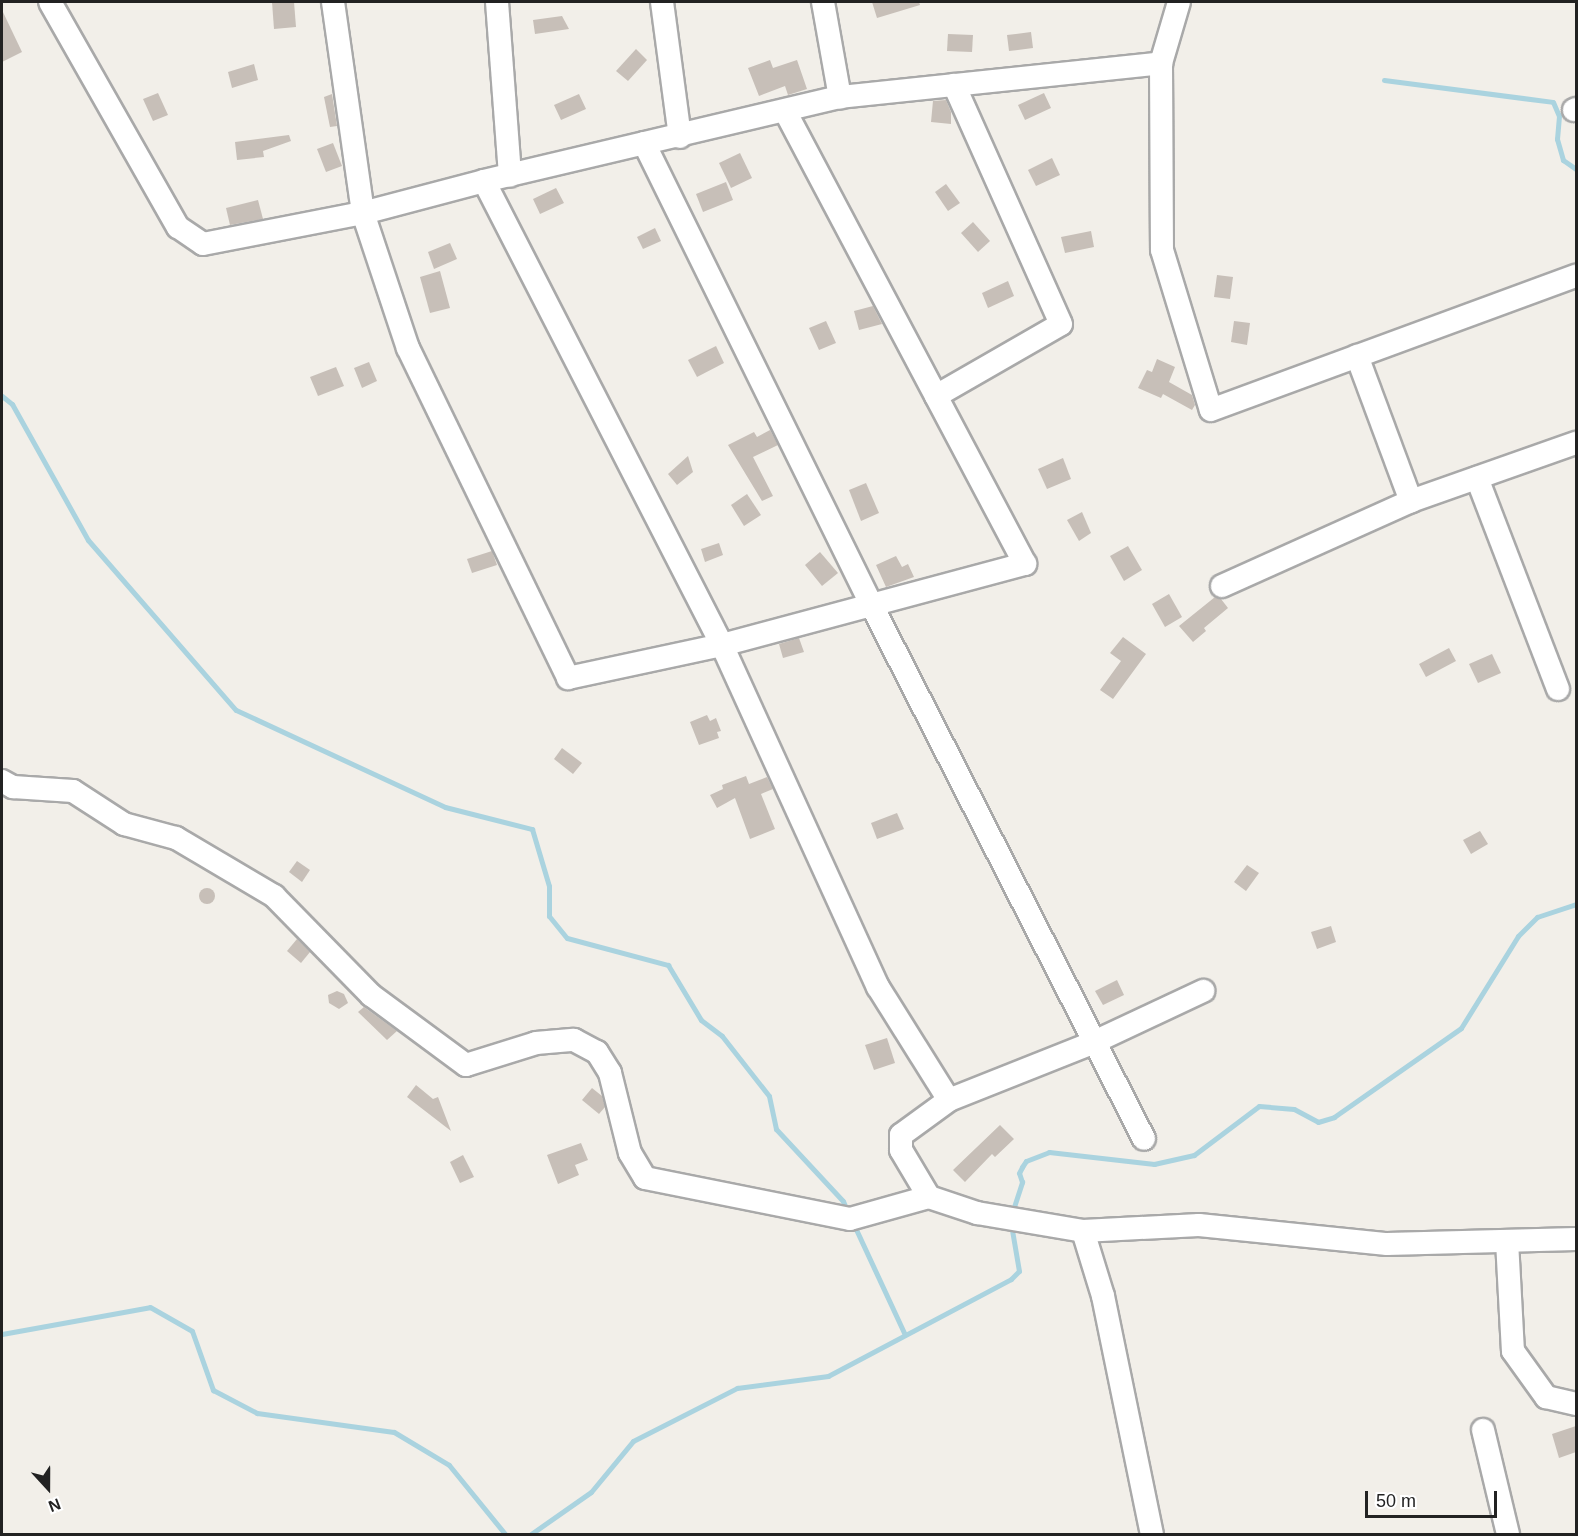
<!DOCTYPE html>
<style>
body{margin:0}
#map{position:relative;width:1578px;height:1536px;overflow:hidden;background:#f2efe9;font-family:Helvetica,sans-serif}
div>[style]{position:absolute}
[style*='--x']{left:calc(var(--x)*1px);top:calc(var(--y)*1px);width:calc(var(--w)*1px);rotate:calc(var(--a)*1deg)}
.stream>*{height:5px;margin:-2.5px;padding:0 2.5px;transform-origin:2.5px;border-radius:2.5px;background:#aad3df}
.building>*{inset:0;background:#c7bfb8}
.round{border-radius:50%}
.roads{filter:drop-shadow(2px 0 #a9a9a9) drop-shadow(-2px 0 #a9a9a9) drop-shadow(0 2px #a9a9a9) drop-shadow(0 -2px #a9a9a9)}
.minor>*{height:22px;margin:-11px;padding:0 11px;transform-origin:11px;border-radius:11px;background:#fff}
span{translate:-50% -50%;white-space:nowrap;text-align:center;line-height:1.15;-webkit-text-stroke:4.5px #fff;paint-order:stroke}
.frame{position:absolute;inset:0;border:3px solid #222;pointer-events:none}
.north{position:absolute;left:18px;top:1458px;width:60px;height:60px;-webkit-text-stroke:4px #fff;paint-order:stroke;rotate:159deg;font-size:16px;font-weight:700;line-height:24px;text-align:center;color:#222}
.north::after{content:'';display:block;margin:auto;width:21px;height:27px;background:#222;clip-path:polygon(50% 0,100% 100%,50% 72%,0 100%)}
.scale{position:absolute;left:1365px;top:1491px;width:132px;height:27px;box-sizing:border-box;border:3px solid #222;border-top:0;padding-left:8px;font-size:18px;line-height:21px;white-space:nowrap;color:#222;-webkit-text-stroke:4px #fff;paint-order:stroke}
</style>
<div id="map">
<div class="stream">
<i style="--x:1384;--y:80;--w:170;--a:7.4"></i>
<i style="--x:1553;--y:102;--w:15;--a:67"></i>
<i style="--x:1559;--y:116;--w:23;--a:95"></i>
<i style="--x:1557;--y:139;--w:22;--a:74"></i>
<i style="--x:1563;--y:160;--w:16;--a:35"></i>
<i style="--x:2;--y:396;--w:13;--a:39"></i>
<i style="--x:12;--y:404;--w:156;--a:60.8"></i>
<i style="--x:88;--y:540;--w:225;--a:49"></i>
<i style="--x:236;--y:710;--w:230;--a:24.9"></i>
<i style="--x:445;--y:807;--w:90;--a:14.2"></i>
<i style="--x:532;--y:829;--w:59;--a:73.4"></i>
<i style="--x:549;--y:886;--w:30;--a:90"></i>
<i style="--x:549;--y:916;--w:28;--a:51"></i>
<i style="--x:567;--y:938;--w:105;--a:15"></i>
<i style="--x:668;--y:965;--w:64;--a:59"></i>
<i style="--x:701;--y:1020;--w:26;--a:37"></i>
<i style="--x:722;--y:1036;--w:76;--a:51.9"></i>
<i style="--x:769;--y:1096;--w:34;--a:78"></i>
<i style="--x:776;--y:1129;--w:98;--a:47.1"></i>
<i style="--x:843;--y:1201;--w:11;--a:68"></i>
<i style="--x:1012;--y:1213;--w:33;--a:-72"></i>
<i style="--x:1022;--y:1182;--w:9;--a:-108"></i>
<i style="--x:1019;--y:1173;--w:7;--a:-63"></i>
<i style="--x:1022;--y:1167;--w:7;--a:-56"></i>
<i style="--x:1026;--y:1161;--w:25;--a:-21"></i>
<i style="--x:1049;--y:1152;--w:106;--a:6.5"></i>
<i style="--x:1154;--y:1164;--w:41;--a:-12.7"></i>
<i style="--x:1194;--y:1155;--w:81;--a:-37"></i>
<i style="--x:1259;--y:1106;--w:35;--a:5"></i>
<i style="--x:1294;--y:1109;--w:27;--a:28"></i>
<i style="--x:1318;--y:1122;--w:17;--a:-17"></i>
<i style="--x:1334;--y:1117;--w:155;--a:-35"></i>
<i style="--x:1461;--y:1028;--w:108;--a:-58.2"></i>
<i style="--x:1518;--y:936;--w:27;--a:-45"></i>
<i style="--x:1537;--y:917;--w:41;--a:-18.4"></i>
<i style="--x:854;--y:1225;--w:121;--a:65.1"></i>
<i style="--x:2;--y:1334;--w:150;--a:-10.3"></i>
<i style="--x:150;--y:1307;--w:48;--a:29.7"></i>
<i style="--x:192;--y:1331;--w:63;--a:70.4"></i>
<i style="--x:213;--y:1390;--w:50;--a:27.6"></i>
<i style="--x:257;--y:1413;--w:138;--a:7.9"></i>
<i style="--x:394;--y:1432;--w:64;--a:31"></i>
<i style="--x:449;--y:1465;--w:89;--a:50.9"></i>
<i style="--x:531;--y:1534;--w:73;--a:-35"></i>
<i style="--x:591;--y:1492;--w:66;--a:-50.5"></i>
<i style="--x:633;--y:1441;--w:117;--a:-27"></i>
<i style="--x:737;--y:1388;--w:92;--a:-7.5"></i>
<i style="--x:828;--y:1376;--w:207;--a:-27.9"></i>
<i style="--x:1011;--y:1279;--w:11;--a:-45"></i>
<i style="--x:1019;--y:1271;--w:48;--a:-99.7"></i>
</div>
<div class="building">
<i style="clip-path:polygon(272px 2px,294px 2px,296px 27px,274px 29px)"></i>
<i style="clip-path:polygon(872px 2px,919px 2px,920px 5px,877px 18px)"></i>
<i style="clip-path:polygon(2px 10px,22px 52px,2px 62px)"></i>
<i style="clip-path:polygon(562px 16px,569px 29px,535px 34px,533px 20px)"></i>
<i style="clip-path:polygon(1031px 32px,1033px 48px,1009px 51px,1007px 35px)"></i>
<i style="clip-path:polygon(948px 34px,973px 35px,972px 52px,947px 51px)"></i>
<i style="clip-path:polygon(636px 49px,647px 60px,628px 81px,616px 71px)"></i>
<i style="clip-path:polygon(770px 60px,773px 68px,797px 60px,807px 89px,788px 95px,785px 86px,759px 96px,748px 68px)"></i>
<i style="clip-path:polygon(254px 64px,258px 80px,232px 88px,228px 72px)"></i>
<i style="clip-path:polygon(158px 93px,168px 115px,153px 121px,143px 99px)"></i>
<i style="clip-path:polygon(1044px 93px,1051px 108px,1025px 120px,1018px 105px)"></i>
<i style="clip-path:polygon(332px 94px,337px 126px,330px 127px,324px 97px)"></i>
<i style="clip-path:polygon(579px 94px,586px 109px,561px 120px,554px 105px)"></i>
<i style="clip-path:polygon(946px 100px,951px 112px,951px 124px,931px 122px,933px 101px)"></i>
<i style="clip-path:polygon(289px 135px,291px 141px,263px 151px,264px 157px,237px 160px,235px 142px)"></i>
<i style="clip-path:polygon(333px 143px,342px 166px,326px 172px,317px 149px)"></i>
<i style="clip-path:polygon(740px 153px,752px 178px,731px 188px,719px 163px)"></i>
<i style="clip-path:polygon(1052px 158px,1060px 175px,1036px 186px,1028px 170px)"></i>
<i style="clip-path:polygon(726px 182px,733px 200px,703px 212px,696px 194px)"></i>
<i style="clip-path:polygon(946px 184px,960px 203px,948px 211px,935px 192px)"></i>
<i style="clip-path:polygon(556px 188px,564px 203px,540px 214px,533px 199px)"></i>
<i style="clip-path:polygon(258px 200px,263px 219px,230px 225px,226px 208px)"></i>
<i style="clip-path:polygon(973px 222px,990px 241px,978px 252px,961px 233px)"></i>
<i style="clip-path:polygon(655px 228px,661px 241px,643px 249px,637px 237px)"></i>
<i style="clip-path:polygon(1091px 231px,1094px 247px,1065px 253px,1061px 237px)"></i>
<i style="clip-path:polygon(450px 243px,457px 259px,434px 269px,428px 252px)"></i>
<i style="clip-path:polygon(440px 271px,450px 308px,430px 313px,420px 277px)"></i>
<i style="clip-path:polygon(1217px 275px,1233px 277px,1230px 299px,1214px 297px)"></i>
<i style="clip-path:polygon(1008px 281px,1014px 296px,988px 308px,982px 293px)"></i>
<i style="clip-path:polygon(873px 306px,882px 324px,859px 330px,854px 311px)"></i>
<i style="clip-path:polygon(826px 321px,836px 343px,819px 350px,809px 328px)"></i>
<i style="clip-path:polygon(1234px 321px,1250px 323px,1247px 345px,1231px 342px)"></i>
<i style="clip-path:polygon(716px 346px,724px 363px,697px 377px,688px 360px)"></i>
<i style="clip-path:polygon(1157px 359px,1175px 367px,1169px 382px,1192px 395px,1195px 405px,1192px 410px,1163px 394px,1161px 398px,1138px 388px,1147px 370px,1152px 372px)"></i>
<i style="clip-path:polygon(369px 362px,377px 381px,362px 388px,354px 368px)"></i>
<i style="clip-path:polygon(336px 367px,344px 386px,318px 396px,310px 377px)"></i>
<i style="clip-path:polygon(770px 430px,778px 445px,753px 457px,773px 496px,762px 501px,728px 445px,754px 432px,757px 437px)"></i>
<i style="clip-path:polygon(688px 456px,693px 472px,677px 485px,668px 474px)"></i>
<i style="clip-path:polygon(1063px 458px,1071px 479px,1047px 489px,1038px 469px)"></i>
<i style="clip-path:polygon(866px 483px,879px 513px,861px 521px,849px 490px)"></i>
<i style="clip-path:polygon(747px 494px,761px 515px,744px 526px,731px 505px)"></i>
<i style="clip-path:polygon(1082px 512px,1091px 533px,1079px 541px,1067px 520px)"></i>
<i style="clip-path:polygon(719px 543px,723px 555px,705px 562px,701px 549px)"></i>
<i style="clip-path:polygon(1128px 546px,1142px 570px,1124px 581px,1110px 556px)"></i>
<i style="clip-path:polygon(492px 551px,497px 565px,472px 573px,467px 559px)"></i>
<i style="clip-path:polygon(820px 552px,838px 573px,822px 586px,805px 565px)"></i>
<i style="clip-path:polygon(896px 556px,902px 567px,908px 564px,914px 577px,886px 587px,876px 565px)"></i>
<i style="clip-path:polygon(1169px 594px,1182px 617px,1165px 627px,1152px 604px)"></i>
<i style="clip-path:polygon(1215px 597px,1221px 599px,1228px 608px,1204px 628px,1206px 631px,1193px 642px,1179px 626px)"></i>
<i style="clip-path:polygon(1123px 637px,1146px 654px,1113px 699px,1100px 690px,1121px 661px,1110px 653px)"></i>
<i style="clip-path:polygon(799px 638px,804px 652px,783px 658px,779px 644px)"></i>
<i style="clip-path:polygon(1449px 648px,1456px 661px,1426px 677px,1419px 664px)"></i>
<i style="clip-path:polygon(1492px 654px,1501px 673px,1478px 683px,1469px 664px)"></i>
<i style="clip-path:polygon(707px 715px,710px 721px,716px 718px,721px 731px,717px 732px,719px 738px,699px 745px,690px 722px)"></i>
<i style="clip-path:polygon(562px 748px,582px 763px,573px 774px,554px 759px)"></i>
<i style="clip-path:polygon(746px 776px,749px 784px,767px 777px,773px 789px,761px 794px,775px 829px,750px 839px,735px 798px,717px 808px,710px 795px,723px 789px,722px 785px)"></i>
<i style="clip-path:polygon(897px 813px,904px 829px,877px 839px,871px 823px)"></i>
<i style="clip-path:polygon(1480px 831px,1488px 844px,1471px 854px,1463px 840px)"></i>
<i style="clip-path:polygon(297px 861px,310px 870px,302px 882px,289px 872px)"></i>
<i style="clip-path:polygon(1247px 865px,1259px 873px,1246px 891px,1234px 882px)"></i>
<i class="round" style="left:199px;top:888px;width:16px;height:16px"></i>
<i style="clip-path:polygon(1331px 926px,1336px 942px,1317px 949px,1311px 932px)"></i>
<i style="clip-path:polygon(297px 939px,310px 952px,301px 963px,287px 951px)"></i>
<i style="clip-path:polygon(1117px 980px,1124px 995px,1103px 1005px,1095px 991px)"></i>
<i style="clip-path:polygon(337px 991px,344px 994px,348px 1003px,339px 1009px,329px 1003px,328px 995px)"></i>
<i style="clip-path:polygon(364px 1007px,397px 1031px,387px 1040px,358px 1012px)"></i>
<i style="clip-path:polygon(887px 1038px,895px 1063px,874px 1070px,865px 1045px)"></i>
<i style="clip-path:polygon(416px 1085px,433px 1099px,438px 1097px,451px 1131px,407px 1097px)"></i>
<i style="clip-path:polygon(592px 1088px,602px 1096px,605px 1107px,599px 1114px,582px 1100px)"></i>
<i style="clip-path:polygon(1000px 1125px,1014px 1139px,995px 1157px,992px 1154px,965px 1182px,953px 1170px)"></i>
<i style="clip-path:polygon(581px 1143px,588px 1160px,575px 1165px,579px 1175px,558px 1184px,547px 1155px)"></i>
<i style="clip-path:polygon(463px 1155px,474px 1177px,460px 1183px,450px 1162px)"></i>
<i style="clip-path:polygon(1576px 1426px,1576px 1452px,1559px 1458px,1552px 1434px)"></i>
</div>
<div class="roads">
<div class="minor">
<i style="--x:50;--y:2;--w:259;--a:60.4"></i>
<i style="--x:178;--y:227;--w:30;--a:34"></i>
<i style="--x:203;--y:244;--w:163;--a:-11"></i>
<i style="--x:363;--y:213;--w:125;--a:-14.8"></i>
<i style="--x:484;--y:181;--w:366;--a:-13.3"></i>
<i style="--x:840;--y:97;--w:323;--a:-6"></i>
<i style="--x:333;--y:2;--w:213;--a:81.9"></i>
<i style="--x:363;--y:213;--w:142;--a:71.6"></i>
<i style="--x:408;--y:348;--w:367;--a:64.1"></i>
<i style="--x:568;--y:678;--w:157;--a:-12.1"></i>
<i style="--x:722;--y:645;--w:314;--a:-15"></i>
<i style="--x:1025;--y:564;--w:513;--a:-117.91"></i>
<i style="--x:497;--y:2;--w:174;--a:85.7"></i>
<i style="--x:662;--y:2;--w:136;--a:82.4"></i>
<i style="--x:823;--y:2;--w:97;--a:79.9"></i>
<i style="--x:1179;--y:2;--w:64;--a:106.4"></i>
<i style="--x:1161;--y:63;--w:187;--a:89.7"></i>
<i style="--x:1162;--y:250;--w:167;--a:73"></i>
<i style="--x:1211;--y:410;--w:389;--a:-20.2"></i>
<i style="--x:1574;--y:110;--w:2;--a:-27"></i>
<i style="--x:644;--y:143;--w:516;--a:63.78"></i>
<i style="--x:872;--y:606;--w:598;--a:62.96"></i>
<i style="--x:484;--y:181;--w:521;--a:62.85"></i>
<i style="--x:722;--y:645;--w:376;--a:65.5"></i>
<i style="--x:878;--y:987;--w:133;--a:57.9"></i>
<i style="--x:1357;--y:356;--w:155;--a:69.6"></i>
<i style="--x:936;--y:396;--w:144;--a:-29.9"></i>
<i style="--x:1061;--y:324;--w:262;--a:-114.1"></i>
<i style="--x:1477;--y:478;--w:226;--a:69"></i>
<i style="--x:1222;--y:586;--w:207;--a:-24.2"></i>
<i style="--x:1411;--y:501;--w:175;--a:-19.4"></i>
<i style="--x:2;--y:781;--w:13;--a:29"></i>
<i style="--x:13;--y:787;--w:60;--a:3.8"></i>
<i style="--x:73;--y:791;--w:61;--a:32.9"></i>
<i style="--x:124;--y:824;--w:54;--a:15.1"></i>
<i style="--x:176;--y:838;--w:114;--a:30.6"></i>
<i style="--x:274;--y:896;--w:139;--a:45.6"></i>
<i style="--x:371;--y:995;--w:118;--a:36.4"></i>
<i style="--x:466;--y:1065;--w:73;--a:-17.4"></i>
<i style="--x:536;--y:1043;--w:38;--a:-5"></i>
<i style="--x:574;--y:1040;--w:26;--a:28"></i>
<i style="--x:597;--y:1052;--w:25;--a:58"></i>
<i style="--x:610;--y:1073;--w:82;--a:76"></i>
<i style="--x:630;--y:1153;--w:29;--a:59"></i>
<i style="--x:645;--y:1178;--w:209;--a:11.3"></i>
<i style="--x:850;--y:1219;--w:82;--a:-15.6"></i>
<i style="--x:929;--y:1197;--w:51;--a:18.4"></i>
<i style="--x:977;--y:1213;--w:108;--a:9.6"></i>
<i style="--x:1083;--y:1231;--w:116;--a:-3"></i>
<i style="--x:1199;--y:1225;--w:189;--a:5.8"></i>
<i style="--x:1387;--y:1244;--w:189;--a:-1.5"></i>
<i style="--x:929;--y:1197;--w:55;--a:-120.8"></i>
<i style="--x:901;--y:1150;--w:15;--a:-90"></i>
<i style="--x:901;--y:1135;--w:59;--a:-36.1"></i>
<i style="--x:949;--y:1100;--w:154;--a:-21.7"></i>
<i style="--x:1092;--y:1043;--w:123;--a:-25.1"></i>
<i style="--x:1083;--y:1231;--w:68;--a:72.9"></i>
<i style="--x:1103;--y:1296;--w:243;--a:78.4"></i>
<i style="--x:1507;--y:1241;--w:110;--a:86.9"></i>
<i style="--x:1513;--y:1351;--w:57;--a:54.3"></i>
<i style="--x:1546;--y:1397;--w:31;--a:13"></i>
<i style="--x:1483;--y:1430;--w:107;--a:76.5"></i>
</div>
</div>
<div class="frame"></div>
<div class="north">N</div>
<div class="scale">50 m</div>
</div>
